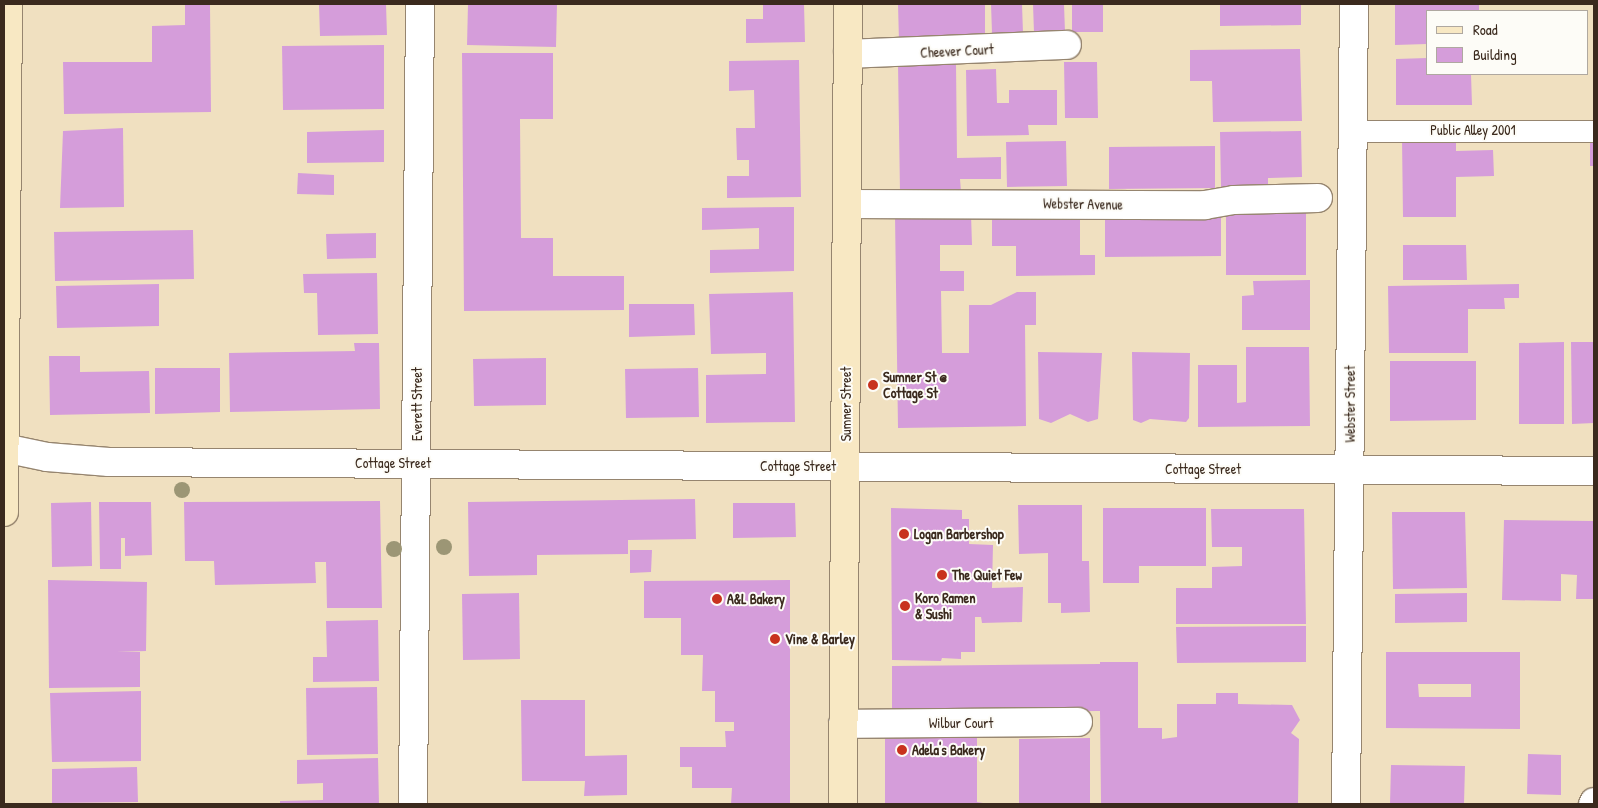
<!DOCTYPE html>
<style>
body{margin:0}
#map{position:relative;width:1598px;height:808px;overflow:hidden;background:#f0e0c0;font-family:"Patrick Hand",sans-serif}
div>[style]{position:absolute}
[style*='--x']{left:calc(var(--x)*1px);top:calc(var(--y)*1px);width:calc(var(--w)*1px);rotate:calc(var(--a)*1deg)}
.building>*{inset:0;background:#d59dda}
.roads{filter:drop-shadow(1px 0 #96856f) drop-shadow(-1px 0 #96856f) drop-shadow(0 1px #96856f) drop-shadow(0 -1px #96856f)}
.lane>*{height:21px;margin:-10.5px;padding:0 10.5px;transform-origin:10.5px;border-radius:10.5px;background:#fff}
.street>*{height:28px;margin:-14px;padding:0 14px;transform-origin:14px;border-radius:14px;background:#fff}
.secondary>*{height:28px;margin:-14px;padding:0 14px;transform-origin:14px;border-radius:14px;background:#f8e8c3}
.trees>*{width:16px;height:16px;margin:-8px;border-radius:50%;background:#9c9675}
.dots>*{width:14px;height:14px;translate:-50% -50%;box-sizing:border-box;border:2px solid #fdfcf7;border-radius:50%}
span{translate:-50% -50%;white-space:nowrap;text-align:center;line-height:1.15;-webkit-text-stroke:4px #fdfcf7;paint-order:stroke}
.street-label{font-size:14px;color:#3b2a1e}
.poi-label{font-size:14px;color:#3b2a1e;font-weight:700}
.left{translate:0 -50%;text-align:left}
.frame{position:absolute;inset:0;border:5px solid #3b2a1e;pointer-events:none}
.legend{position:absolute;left:1426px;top:10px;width:162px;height:65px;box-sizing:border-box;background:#fdfcf7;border:1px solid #afa8a0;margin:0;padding:6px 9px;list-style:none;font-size:15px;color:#3b2a1e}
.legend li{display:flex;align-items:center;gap:10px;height:25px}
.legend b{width:25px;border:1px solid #afa8a0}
</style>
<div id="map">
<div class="building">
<i style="clip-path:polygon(185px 4px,210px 4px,211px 112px,64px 114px,63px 62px,152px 62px,152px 26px,185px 25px)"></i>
<i style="clip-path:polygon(339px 4px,386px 4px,387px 35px,320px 36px,319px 5px)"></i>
<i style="clip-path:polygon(468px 4px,557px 4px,556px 47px,467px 45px)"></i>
<i style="clip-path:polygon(763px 4px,804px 4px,805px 42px,746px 43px,746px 19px,763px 19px)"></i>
<i style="clip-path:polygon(898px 4px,985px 4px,985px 41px,899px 42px)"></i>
<i style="clip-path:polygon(991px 4px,1022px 4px,1023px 33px,992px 33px)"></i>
<i style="clip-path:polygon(1033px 4px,1064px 4px,1065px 32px,1034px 33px)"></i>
<i style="clip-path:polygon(1072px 4px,1103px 4px,1103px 32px,1072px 32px)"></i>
<i style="clip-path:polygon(1220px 4px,1301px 4px,1301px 25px,1220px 26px)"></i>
<i style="clip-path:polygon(1395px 4px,1479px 4px,1479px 11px,1427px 11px,1427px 44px,1395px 45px)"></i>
<i style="clip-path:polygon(384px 45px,384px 109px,283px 110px,282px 46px)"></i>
<i style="clip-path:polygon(1300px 49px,1302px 121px,1213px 122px,1212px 81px,1190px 81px,1190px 50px)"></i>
<i style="clip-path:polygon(462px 53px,553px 53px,553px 119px,520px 119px,521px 238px,553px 238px,553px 276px,624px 276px,624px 310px,464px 311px)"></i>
<i style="clip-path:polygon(1427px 58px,1427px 74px,1471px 74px,1472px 105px,1396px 105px,1396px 59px)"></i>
<i style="clip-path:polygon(799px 60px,801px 197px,727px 198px,727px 176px,749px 176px,749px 160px,737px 160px,736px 128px,755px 128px,754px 90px,729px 91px,729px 61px)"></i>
<i style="clip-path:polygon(1064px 62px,1097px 62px,1098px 118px,1065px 118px)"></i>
<i style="clip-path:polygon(956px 63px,957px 158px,1001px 157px,1001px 179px,960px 179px,961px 192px,900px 193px,898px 64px)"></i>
<i style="clip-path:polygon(996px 69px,997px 103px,1009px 103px,1009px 90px,1057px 90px,1057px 125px,1028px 125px,1029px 135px,967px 136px,966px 70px)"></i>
<i style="clip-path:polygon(123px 128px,124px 207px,60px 208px,63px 131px)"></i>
<i style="clip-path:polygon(384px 130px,384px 162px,307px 163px,307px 132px)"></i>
<i style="clip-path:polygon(1301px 131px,1302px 177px,1268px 178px,1268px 186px,1221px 187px,1220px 132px)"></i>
<i style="clip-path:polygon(1590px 137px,1594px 137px,1594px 166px,1590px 166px)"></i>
<i style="clip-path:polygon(1456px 138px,1456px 151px,1493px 150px,1494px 176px,1456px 177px,1456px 217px,1403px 217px,1402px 139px)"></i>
<i style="clip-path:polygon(1066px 141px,1067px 186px,1007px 187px,1006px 142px)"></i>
<i style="clip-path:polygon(1215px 146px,1215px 188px,1109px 189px,1109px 147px)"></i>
<i style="clip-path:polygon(298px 173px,334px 175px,334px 195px,297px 194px)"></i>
<i style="clip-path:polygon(794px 207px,794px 271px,710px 273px,710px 250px,759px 249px,759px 228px,702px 230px,702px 208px)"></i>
<i style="clip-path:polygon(1306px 210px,1306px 275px,1226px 275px,1226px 211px)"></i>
<i style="clip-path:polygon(971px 214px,972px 245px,940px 245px,940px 271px,964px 271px,964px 291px,941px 291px,942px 353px,969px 353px,969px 305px,991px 305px,1017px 292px,1036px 292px,1036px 325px,1025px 325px,1026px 426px,898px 428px,895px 215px)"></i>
<i style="clip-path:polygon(1105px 216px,1221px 216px,1221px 256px,1105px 257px)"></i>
<i style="clip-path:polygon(1080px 217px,1080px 255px,1095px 255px,1095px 275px,1016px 276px,1016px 246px,992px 246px,992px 218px)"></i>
<i style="clip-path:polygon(193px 230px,194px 279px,55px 281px,54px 232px)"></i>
<i style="clip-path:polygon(376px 233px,376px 258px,327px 259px,326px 234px)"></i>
<i style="clip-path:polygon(1403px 245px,1466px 245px,1467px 280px,1403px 280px)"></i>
<i style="clip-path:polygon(377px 273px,378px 334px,318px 335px,317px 293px,304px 293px,303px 274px)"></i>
<i style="clip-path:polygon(1310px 280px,1310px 330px,1242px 330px,1242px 296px,1254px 295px,1253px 281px)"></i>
<i style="clip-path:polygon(159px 284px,159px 326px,57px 328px,56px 286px)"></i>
<i style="clip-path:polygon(1519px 284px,1519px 298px,1504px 298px,1505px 309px,1468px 309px,1468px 353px,1389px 353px,1388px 286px)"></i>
<i style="clip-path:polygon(793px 292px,795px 422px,706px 423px,706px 375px,766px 374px,766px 353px,711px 354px,709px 294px)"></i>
<i style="clip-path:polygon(629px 304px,694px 304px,695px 335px,629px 337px)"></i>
<i style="clip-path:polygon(1564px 342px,1564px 424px,1519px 424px,1519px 343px)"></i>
<i style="clip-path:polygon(1571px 342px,1594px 342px,1594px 423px,1572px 424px)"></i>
<i style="clip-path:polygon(354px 343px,379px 343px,380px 409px,230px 412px,229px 353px,355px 351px)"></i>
<i style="clip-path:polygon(1246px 347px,1309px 347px,1310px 426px,1198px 427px,1198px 365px,1237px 365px,1237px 403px,1246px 402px)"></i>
<i style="clip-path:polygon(1038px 352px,1102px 353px,1098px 419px,1088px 422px,1070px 414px,1051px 423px,1039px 419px)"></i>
<i style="clip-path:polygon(1132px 352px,1190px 353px,1189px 418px,1186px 422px,1150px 419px,1141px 423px,1133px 420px)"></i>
<i style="clip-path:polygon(49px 356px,80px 356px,80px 372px,149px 371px,150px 413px,50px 415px)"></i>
<i style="clip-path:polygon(546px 358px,546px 405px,474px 406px,473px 359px)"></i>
<i style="clip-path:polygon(1390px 361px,1476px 361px,1476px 420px,1390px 421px)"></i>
<i style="clip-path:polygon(155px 368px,220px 368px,220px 412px,155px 414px)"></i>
<i style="clip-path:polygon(698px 368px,699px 417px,626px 418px,625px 369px)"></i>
<i style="clip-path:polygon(695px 499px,696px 539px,628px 540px,628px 554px,537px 555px,537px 575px,469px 576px,468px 502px)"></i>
<i style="clip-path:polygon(380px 501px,382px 608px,327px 608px,326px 562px,315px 562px,316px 583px,215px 585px,214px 561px,185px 561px,184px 502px)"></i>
<i style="clip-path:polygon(91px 502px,92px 566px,52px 567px,51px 503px)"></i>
<i style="clip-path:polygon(99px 502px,151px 502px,152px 555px,125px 556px,125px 538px,121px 538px,121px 569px,100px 569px)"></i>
<i style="clip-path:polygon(733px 503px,795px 503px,796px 537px,733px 538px)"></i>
<i style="clip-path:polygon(1018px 505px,1082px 505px,1082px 561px,1089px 561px,1090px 612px,1061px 613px,1061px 603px,1048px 603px,1048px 553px,1019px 554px)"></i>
<i style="clip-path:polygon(891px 508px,962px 510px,962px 519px,969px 519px,969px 544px,993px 545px,992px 588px,1023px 587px,1022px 622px,982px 623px,981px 617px,975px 617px,975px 652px,961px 652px,961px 659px,942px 658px,941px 661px,892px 660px)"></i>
<i style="clip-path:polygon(1103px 508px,1206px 508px,1206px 566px,1139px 566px,1139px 583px,1103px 583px)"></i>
<i style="clip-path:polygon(1211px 509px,1304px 509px,1306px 624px,1176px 624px,1176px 588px,1212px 588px,1212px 567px,1242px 566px,1242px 547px,1212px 547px)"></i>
<i style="clip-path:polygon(1392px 512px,1465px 512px,1467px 588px,1393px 589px)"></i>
<i style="clip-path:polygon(1504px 520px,1594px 521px,1594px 599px,1576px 599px,1577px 575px,1561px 574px,1561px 601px,1502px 600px)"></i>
<i style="clip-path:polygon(630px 550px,652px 550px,651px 572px,630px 573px)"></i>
<i style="clip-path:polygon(48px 580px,147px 582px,146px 651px,117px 652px,140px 652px,140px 687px,49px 688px)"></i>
<i style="clip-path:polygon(790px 580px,790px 804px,731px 804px,732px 788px,692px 788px,692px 767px,680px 767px,680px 747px,726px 747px,725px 731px,734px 731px,734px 722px,715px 722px,715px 691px,702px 691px,703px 655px,681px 655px,681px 618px,644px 618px,644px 581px)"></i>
<i style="clip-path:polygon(519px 593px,520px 659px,463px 660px,462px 594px)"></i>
<i style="clip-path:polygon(1467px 593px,1467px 622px,1395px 623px,1395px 594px)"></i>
<i style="clip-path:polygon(378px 620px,379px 681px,313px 682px,313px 657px,327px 657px,326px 621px)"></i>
<i style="clip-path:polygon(1306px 626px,1306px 662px,1177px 663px,1176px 627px)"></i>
<i style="clip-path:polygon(evenodd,1386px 652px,1520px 652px,1520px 729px,1386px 728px,1386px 652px,1418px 684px,1471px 684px,1471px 697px,1419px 697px,1418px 684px)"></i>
<i style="clip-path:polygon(1100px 662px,1138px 662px,1138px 728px,1162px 728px,1162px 739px,1177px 737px,1177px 704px,1216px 704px,1216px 693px,1238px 693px,1238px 704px,1292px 705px,1300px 720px,1291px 733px,1299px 739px,1298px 804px,1101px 804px,1100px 711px,892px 712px,892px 666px,1100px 664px)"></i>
<i style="clip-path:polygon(377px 687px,378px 754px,307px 755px,306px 688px)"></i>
<i style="clip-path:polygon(141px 691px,141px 761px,52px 762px,50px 693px)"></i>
<i style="clip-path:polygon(521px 700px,585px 700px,585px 756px,627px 755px,627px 795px,584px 796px,585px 781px,522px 781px)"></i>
<i style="clip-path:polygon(885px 731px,977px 731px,977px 802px,989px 804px,885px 804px)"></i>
<i style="clip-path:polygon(1090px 738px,1090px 804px,1019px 804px,1019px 739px)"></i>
<i style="clip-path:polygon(1528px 754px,1561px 755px,1561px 795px,1527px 794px)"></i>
<i style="clip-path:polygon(378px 758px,379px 804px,280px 804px,280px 801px,323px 800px,323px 783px,297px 784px,297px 760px)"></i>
<i style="clip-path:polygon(1391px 765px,1465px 766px,1464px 804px,1390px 804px)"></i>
<i style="clip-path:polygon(137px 767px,138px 802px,52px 803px,52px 769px)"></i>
</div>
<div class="roads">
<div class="lane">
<i style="--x:1352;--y:131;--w:242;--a:0"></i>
</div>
<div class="street">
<i style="--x:848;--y:54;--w:219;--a:-2.4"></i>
<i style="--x:847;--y:204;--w:358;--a:0.2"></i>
<i style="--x:1205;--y:205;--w:29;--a:-10"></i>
<i style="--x:1234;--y:200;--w:84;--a:-1.4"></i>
<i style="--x:4;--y:448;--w:44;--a:11.8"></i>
<i style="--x:47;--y:457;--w:62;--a:4.6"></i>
<i style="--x:109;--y:462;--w:1485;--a:0.35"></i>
<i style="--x:843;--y:724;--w:235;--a:-0.5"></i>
<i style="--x:413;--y:804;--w:800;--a:-89.5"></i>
<i style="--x:1346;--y:804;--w:800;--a:-89.43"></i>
<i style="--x:1593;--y:804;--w:2;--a:-63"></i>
</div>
<div class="secondary">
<i style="--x:4;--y:512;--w:508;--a:-89.55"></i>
<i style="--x:843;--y:804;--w:800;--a:-89.64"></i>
</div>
</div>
<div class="trees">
<i style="left:182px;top:490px"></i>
<i style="left:444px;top:547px"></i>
<i style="left:394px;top:549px"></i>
</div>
<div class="dots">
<i style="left:873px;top:385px;background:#c8321e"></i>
<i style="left:904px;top:534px;background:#c8321e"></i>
<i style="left:942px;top:575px;background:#c8321e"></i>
<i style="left:717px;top:599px;background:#c8321e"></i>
<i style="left:905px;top:606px;background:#c8321e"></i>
<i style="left:775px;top:639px;background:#c8321e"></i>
<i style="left:902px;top:750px;background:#c8321e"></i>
</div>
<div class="street-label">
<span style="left:957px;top:51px;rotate:-3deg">Cheever Court</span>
<span style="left:1473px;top:130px">Public Alley 2001</span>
<span style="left:1083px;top:204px;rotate:1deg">Webster Avenue</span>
<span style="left:417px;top:404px;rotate:-90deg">Everett Street</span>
<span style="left:846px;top:404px;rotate:-90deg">Sumner Street</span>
<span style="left:1350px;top:404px;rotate:-90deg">Webster Street</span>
<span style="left:393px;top:463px">Cottage Street</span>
<span style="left:798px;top:466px">Cottage Street</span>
<span style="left:1203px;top:469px">Cottage Street</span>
<span style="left:961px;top:723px">Wilbur Court</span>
</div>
<div class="poi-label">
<span class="left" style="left:883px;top:385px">Sumner St @<br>Cottage St</span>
<span class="left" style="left:914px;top:534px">Logan Barbershop</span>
<span class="left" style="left:952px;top:575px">The Quiet Few</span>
<span class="left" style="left:915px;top:606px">Koro Ramen<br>&amp; Sushi</span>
<span class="left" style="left:727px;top:599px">A&amp;L Bakery</span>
<span class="left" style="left:785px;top:639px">Vine &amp; Barley</span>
<span class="left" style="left:912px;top:750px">Adela's Bakery</span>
</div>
<div class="frame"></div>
<ul class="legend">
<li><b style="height:6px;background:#f8e8c3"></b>Road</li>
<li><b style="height:14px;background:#d59dda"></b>Building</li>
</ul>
</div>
